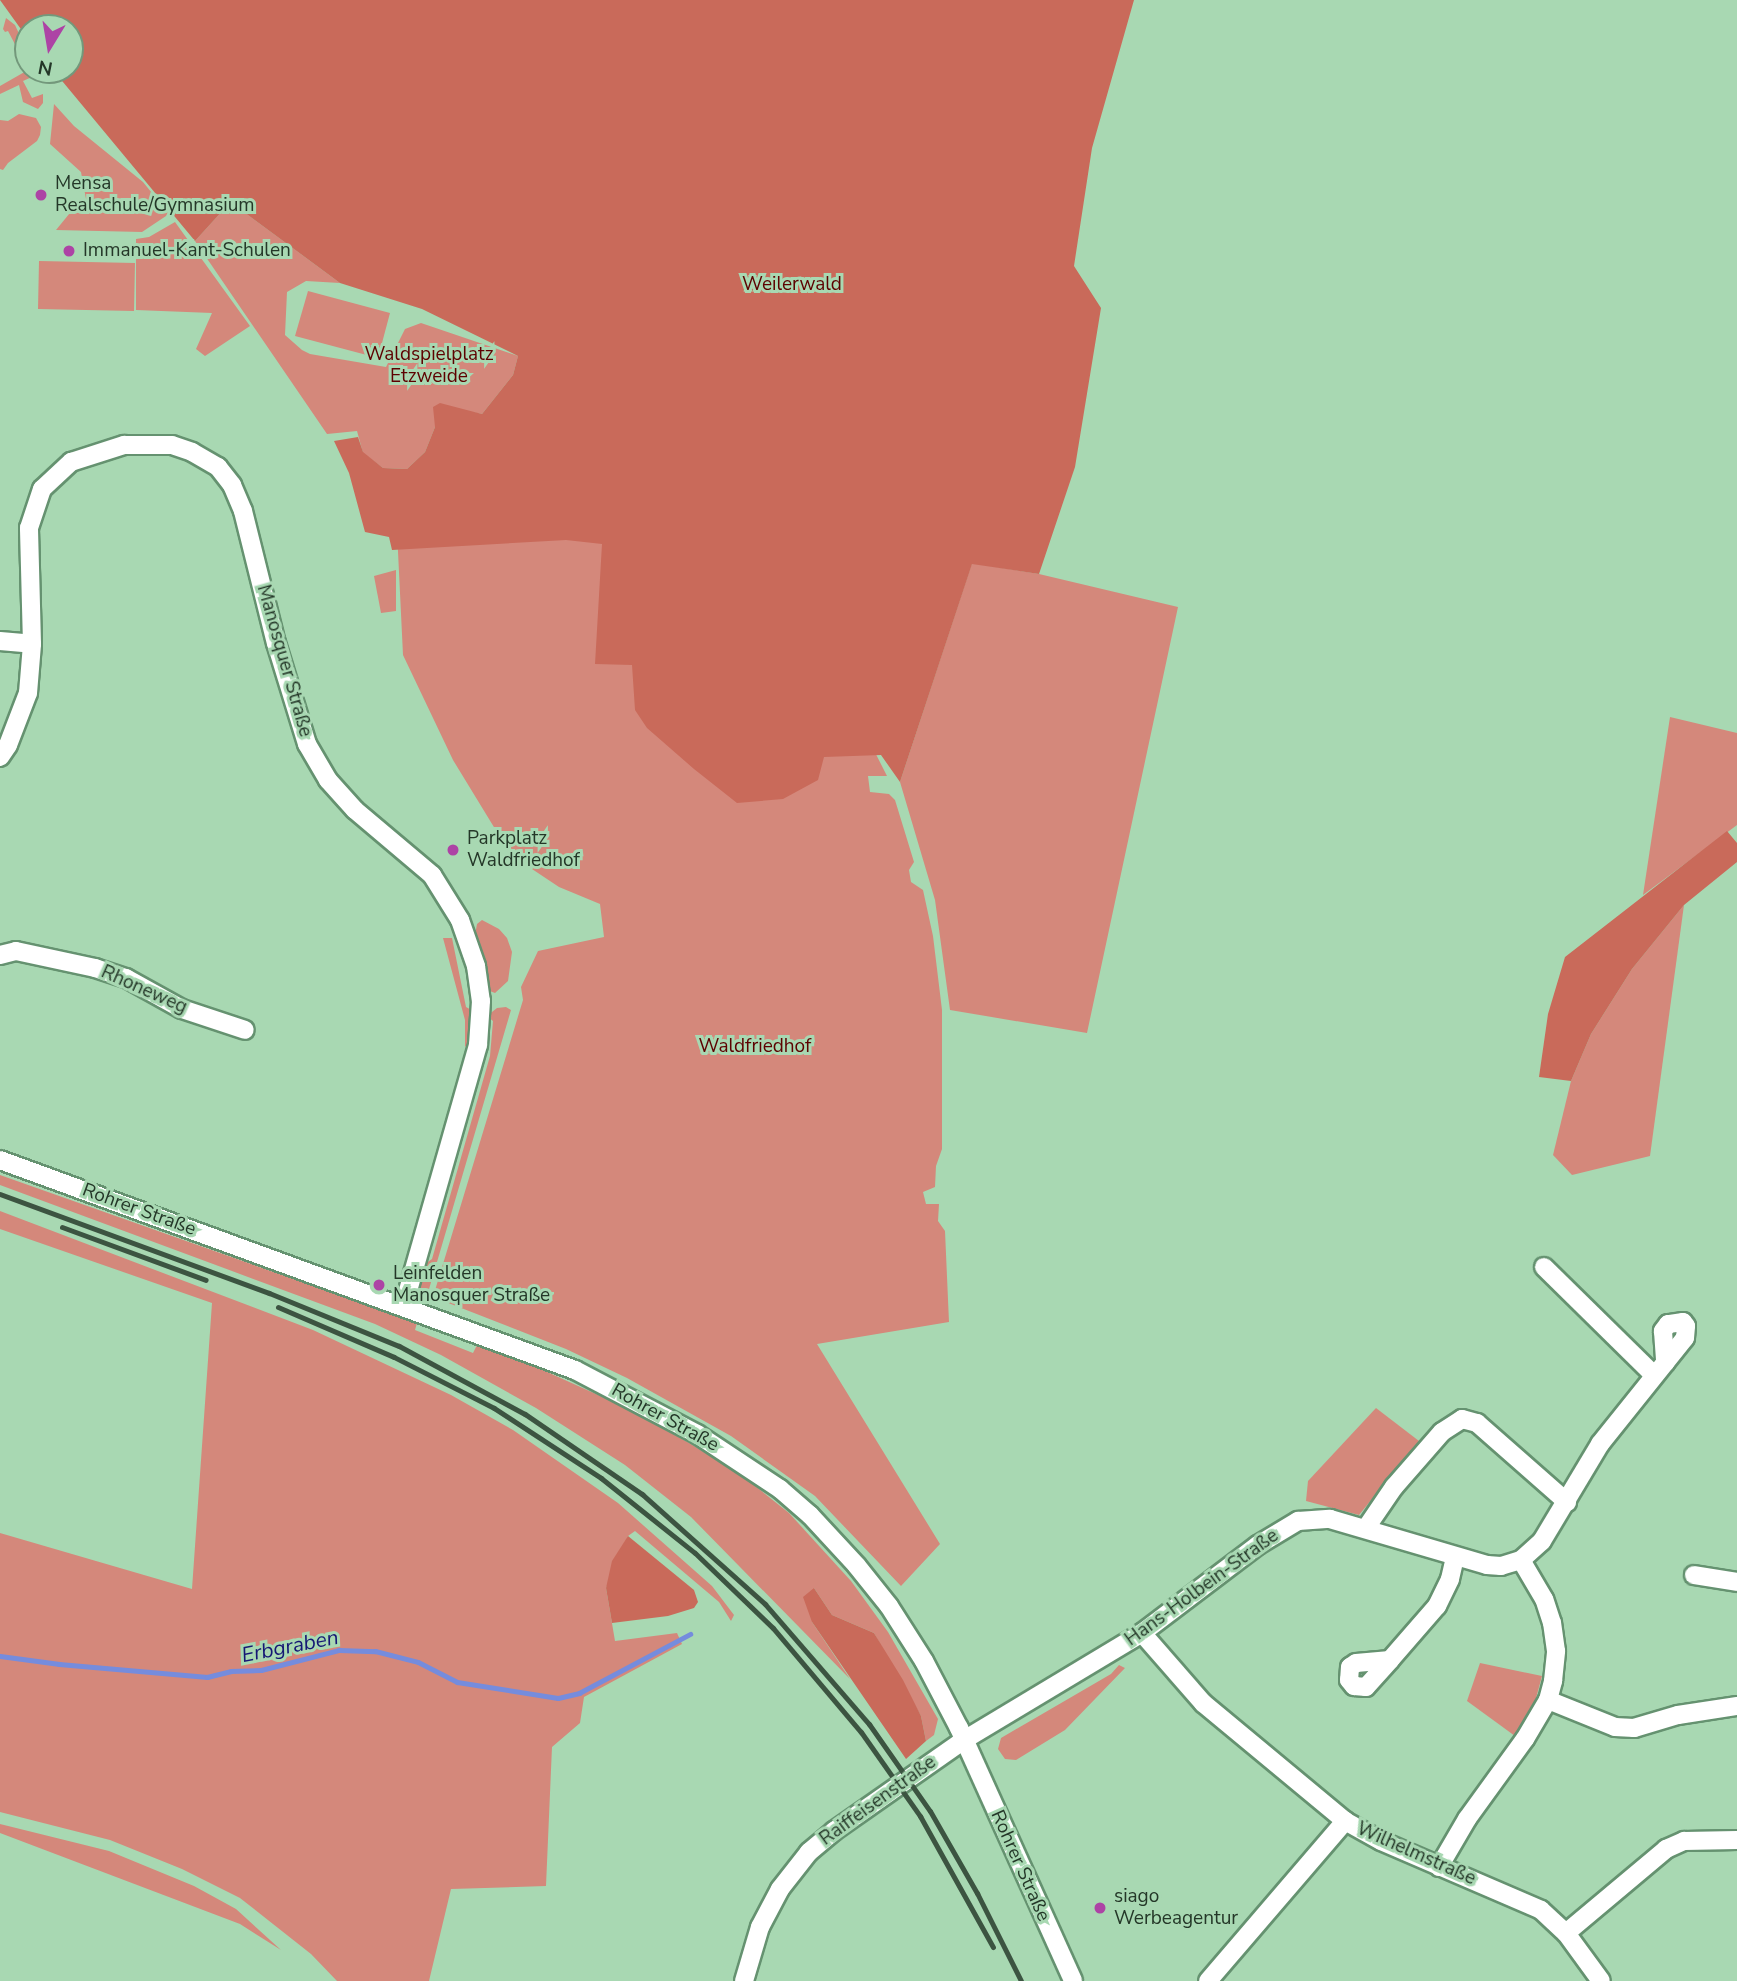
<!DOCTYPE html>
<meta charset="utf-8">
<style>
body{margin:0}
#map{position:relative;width:1737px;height:1981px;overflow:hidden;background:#a8d8b2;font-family:"Nunito Sans",sans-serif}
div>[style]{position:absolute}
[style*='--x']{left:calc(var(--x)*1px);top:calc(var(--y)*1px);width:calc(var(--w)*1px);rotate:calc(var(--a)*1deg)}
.green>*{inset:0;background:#d4887b}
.forest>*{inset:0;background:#c96a5a}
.stream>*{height:5px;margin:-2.5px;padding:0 2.5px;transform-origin:2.5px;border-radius:2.5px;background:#758cdd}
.roads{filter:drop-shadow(2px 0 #659270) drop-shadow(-2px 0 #659270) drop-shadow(0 2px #659270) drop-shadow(0 -2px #659270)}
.minor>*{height:18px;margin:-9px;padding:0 9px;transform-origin:9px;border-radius:9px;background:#fff}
.rail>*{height:5px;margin:-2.5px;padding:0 2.5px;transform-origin:2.5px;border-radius:2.5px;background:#3c5441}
.dots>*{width:19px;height:19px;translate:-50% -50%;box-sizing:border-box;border:4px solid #a8d8b2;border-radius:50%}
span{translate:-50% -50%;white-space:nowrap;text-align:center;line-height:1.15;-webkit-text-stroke:6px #a8d8b2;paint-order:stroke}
.poi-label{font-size:19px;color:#243728}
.left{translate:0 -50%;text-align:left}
.park-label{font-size:19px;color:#5d0100}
.street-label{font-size:19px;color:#243728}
.water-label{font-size:21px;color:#151674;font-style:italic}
.north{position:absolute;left:14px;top:14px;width:70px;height:70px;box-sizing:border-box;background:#a8d8b2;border:2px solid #73987b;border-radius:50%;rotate:191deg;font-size:19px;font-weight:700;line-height:28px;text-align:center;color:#243728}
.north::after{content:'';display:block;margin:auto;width:24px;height:32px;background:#ad43a5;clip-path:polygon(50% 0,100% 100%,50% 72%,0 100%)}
</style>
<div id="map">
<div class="green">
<i style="clip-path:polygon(6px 18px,15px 25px,28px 53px,28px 69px,8px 31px,5px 32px,3px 29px)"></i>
<i style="clip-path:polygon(28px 70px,33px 70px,34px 76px,23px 81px,32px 98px,43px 94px,43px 103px,38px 109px,23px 102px,19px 85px,0 94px,0 86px)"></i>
<i style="clip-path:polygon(54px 104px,74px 126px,143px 182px,169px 214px,142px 232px,56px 230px,74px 208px,82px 210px,86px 199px,81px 172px,50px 144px)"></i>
<i style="clip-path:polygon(19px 114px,36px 118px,41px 127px,40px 135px,37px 141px,8px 163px,3px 170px,0 169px,0 120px,8px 121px)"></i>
<i style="clip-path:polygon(225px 208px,244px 212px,340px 283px,306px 281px,287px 292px,285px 335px,302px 350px,310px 354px,386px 367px,405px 329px,421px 323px,518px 356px,513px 375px,482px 414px,461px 410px,435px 427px,425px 452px,407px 469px,383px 468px,363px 453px,357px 431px,327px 434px,195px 241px)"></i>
<i style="clip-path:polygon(175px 222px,250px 326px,205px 356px,196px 349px,212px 313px,136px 310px,136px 239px,149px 237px)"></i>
<i style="clip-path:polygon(39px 261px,135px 263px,134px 311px,38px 309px)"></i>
<i style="clip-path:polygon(308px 291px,390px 313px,378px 358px,295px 336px)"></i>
<i style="clip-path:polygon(541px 381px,848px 699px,887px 776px,868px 776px,870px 792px,889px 794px,895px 800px,914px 862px,909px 870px,911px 882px,923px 890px,933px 936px,942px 1010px,942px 1149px,936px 1166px,935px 1187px,923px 1192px,926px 1204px,939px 1204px,938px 1221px,945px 1231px,949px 1322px,817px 1344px,940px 1544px,901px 1586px,815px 1496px,731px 1436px,627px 1378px,566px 1349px,433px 1297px,523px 1000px,521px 987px,538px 951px,604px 937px,600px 904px,559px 887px,529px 867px,500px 837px,453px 760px,403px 655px,397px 531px)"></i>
<i style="clip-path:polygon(972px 563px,1039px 574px,1178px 607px,1087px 1033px,950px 1010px,935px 900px,900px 782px)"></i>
<i style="clip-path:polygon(396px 570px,396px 611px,381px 613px,374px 576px)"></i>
<i style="clip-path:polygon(1670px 717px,1737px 733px,1737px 825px,1643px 895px)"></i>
<i style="clip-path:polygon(1684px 905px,1650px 1156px,1572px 1175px,1553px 1155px,1571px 1081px,1591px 1034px,1632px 969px)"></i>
<i style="clip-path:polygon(482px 920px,499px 929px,507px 938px,512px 952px,508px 981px,495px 993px,487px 990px,484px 960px,475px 935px,477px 924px)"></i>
<i style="clip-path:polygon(443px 938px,452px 938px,466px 1007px,473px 1011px,469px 1049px,465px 1046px,465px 1020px)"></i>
<i style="clip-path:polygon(506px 1007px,511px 1010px,427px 1296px,416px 1292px,422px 1266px,432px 1259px,490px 1056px,493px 1021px,487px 1016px,497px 1008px)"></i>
<i style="clip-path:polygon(0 1175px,417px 1323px,415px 1330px,473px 1353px,477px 1345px,545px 1371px,618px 1404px,691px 1444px,749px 1481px,789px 1513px,851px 1581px,888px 1632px,938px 1719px,934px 1735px,926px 1741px,921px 1716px,874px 1633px,832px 1615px,814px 1588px,812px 1622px,850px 1679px,691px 1517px,625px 1465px,536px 1408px,441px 1355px,375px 1324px,0 1185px)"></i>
<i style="clip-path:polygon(0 1211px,313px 1330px,451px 1395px,513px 1430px,618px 1503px,712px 1586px,734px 1615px,731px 1621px,719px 1602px,635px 1531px,628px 1536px,606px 1588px,615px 1641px,677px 1633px,682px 1644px,584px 1697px,580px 1723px,552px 1747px,546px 1886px,451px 1889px,429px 1981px,337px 1981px,311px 1954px,240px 1898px,182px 1869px,110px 1840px,0 1812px,0 1533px,192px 1589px,212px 1303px,0 1229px)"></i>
<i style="clip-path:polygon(1376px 1408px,1419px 1441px,1359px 1515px,1306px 1501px,1308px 1481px)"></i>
<i style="clip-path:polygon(1480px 1663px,1542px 1676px,1535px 1702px,1515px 1736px,1467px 1701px)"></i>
<i style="clip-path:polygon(1119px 1665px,1125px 1668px,1065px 1730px,1016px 1760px,1005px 1759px,998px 1749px,1001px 1738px,1111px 1674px)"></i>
<i style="clip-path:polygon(0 1824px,109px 1851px,194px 1886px,236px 1909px,281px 1950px,240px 1924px,0 1833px)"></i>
</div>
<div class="forest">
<i style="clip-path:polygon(0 0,1134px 0,1092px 148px,1074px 266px,1101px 308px,1075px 467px,1039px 574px,972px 564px,900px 782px,881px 755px,824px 757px,818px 780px,783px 799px,737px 803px,694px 769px,647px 728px,635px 710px,632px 665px,595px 664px,602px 544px,566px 540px,392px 550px,389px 537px,365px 532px,349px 473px,334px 441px,358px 437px,363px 452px,383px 468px,407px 469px,425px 452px,435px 427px,433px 407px,440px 403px,482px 414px,513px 375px,518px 356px,422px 309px,340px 283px,244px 212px,225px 208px,195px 241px,53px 70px,70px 70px,70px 28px,28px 28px,28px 39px)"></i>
<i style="clip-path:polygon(1727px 831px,1737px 843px,1737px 862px,1684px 905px,1632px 969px,1591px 1034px,1571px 1081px,1539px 1077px,1548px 1014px,1565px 957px)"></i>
<i style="clip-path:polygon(628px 1536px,694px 1590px,698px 1602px,694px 1608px,668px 1616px,612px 1623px,606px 1588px,612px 1561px)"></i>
<i style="clip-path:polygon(814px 1588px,832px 1615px,874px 1633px,903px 1680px,921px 1716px,926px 1741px,906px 1759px,812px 1622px,803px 1597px)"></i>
</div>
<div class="stream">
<i style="--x:0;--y:1656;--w:60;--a:7.7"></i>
<i style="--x:59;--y:1664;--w:149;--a:5"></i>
<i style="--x:207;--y:1677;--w:25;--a:-14"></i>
<i style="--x:231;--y:1671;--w:30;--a:-2"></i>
<i style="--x:261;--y:1670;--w:81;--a:-14.4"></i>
<i style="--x:339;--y:1650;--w:36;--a:2"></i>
<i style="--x:375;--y:1651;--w:44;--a:14.3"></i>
<i style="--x:418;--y:1662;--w:44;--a:27.1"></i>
<i style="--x:457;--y:1682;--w:102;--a:9"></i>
<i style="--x:558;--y:1698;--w:22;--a:-13"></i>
<i style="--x:579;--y:1693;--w:126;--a:-28"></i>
</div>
<div class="roads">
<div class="minor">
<i style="--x:0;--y:641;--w:32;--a:5"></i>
<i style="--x:0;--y:757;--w:14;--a:-56"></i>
<i style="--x:8;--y:745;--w:56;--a:-69"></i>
<i style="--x:28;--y:693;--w:49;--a:-85.3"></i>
<i style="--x:32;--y:644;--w:116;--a:-91.5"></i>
<i style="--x:29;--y:528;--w:41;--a:-71.6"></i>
<i style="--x:42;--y:489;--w:40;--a:-43"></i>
<i style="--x:71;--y:462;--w:56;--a:-17.8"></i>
<i style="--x:124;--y:445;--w:48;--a:0"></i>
<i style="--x:172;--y:445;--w:21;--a:19"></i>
<i style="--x:192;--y:452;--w:30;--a:30"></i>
<i style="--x:218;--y:467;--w:23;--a:52"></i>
<i style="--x:232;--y:485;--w:28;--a:67"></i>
<i style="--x:243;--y:511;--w:136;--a:76"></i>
<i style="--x:276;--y:643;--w:106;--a:72.9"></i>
<i style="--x:307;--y:744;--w:42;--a:59.7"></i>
<i style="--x:328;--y:780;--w:40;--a:48"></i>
<i style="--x:355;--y:810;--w:101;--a:40.2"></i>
<i style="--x:432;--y:875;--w:53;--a:58.1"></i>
<i style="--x:460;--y:920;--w:49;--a:70.8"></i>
<i style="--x:476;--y:966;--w:35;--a:82"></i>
<i style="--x:481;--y:1001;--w:44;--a:93.9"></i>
<i style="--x:478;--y:1045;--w:270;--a:105.9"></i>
<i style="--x:0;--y:955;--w:16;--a:-14"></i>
<i style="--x:16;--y:951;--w:81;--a:12.1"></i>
<i style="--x:95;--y:968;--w:33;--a:18"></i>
<i style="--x:126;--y:978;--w:64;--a:29"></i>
<i style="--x:182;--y:1009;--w:66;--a:18.4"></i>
<i style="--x:0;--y:1160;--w:612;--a:20.06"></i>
<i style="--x:575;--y:1370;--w:138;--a:27.7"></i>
<i style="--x:697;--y:1434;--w:100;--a:33.5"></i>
<i style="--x:780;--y:1489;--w:40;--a:41"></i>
<i style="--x:810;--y:1515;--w:69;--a:47.3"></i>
<i style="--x:857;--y:1566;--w:51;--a:51.3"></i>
<i style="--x:889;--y:1606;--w:65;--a:57.5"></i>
<i style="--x:924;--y:1661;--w:76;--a:62.4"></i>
<i style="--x:959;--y:1728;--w:277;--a:65.7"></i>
<i style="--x:1544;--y:1267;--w:154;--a:44.5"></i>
<i style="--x:1366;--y:1528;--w:50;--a:-55.7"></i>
<i style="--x:1394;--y:1487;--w:73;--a:-48.9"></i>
<i style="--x:1442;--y:1432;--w:24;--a:-33"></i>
<i style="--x:1462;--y:1419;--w:16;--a:15"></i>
<i style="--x:1477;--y:1423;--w:120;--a:41.3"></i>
<i style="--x:1694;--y:1575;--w:44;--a:9.2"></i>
<i style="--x:1142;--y:1633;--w:93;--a:48.9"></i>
<i style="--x:1203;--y:1703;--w:185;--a:39.7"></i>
<i style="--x:1345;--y:1821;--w:41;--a:29.1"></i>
<i style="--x:1381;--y:1841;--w:174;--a:23.3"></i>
<i style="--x:1541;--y:1910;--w:34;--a:43"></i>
<i style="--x:1566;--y:1933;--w:59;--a:53.9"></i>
<i style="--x:1390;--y:1660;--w:34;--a:175"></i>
<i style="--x:1356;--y:1663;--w:7;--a:146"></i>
<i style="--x:1350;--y:1667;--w:13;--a:94"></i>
<i style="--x:1349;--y:1680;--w:8;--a:50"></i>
<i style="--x:1354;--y:1686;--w:12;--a:5"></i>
<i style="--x:1366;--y:1687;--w:36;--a:-48"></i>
<i style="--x:1390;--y:1660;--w:72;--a:-49"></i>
<i style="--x:1437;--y:1606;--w:30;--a:-64"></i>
<i style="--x:1450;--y:1579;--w:23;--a:-77"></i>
<i style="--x:1548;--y:1700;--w:72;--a:21.9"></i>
<i style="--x:1615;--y:1727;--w:19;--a:3"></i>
<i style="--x:1634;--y:1728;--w:46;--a:-16.5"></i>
<i style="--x:1678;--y:1715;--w:60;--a:-8.7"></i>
<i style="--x:1439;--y:1867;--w:56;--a:-59.7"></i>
<i style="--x:1467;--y:1819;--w:99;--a:-54.1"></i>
<i style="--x:1525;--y:1739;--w:45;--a:-59.5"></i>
<i style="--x:1548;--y:1700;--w:20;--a:-75"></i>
<i style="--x:1553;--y:1681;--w:30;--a:-84"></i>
<i style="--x:1556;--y:1651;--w:28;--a:-98"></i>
<i style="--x:1552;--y:1623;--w:25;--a:-108"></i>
<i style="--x:1544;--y:1599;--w:45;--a:-120.5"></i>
<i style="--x:1566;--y:1933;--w:131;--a:-40"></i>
<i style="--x:1666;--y:1849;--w:20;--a:-24"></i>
<i style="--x:1684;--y:1841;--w:53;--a:-1.1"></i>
<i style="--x:744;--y:1981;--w:56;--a:-73.5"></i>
<i style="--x:760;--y:1927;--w:43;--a:-62.2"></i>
<i style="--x:780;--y:1889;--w:47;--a:-51.9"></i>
<i style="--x:809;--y:1852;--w:33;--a:-40"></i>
<i style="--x:834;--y:1831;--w:159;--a:-35"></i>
<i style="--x:964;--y:1740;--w:208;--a:-31"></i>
<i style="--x:1142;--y:1633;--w:146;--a:-37.2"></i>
<i style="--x:1258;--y:1545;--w:47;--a:-31"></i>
<i style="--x:1298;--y:1521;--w:32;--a:-4"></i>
<i style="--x:1330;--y:1519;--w:164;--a:16.3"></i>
<i style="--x:1487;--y:1565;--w:14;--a:4"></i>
<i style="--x:1501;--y:1566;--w:21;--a:-17"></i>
<i style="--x:1521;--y:1560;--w:28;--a:-42"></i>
<i style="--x:1542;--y:1541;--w:113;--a:-59.1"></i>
<i style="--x:1600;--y:1444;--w:136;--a:-51.3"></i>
<i style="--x:1685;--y:1338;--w:12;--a:-85"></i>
<i style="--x:1686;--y:1326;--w:5;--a:-127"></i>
<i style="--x:1683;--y:1322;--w:15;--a:172"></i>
<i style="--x:1668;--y:1324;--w:9;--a:126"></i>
<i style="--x:1663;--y:1331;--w:32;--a:86"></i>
<i style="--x:1208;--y:1981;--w:211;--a:-49.4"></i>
</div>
</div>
<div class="rail">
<i style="--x:0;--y:1194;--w:287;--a:20.2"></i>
<i style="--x:269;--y:1293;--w:140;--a:22.2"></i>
<i style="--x:399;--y:1346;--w:143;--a:28.4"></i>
<i style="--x:525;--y:1414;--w:142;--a:34.4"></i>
<i style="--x:642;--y:1494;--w:165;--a:41.8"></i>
<i style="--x:765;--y:1604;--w:159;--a:49.1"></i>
<i style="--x:869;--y:1724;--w:106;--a:55"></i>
<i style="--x:930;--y:1811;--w:95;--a:60.2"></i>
<i style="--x:977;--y:1893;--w:98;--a:63.4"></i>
<i style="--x:62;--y:1227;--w:153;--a:20.2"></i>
<i style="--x:278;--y:1307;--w:126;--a:23.3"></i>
<i style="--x:394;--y:1357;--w:112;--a:27"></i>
<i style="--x:494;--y:1408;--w:128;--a:33.2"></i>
<i style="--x:601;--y:1478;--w:120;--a:38.6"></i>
<i style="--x:695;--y:1553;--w:108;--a:43.9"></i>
<i style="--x:773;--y:1628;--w:136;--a:49.8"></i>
<i style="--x:861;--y:1732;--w:103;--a:54.9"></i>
<i style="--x:920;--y:1816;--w:150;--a:60.9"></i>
</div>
<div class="dots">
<i style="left:41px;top:195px;background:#ad43a5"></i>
<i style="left:69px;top:251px;background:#ad43a5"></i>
<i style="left:453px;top:850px;background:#ad43a5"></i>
<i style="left:379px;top:1285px;background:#ad43a5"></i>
<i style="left:1100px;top:1908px;background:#ad43a5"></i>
</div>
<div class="poi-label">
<span class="left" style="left:55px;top:195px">Mensa<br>Realschule/Gymnasium</span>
<span class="left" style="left:83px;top:251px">Immanuel-Kant-Schulen</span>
<span class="left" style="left:467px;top:850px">Parkplatz<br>Waldfriedhof</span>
<span class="left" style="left:393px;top:1285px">Leinfelden<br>Manosquer Straße</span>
<span class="left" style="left:1114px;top:1908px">siago<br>Werbeagentur</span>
</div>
<div class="park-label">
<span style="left:792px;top:285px">Weilerwald</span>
<span style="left:429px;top:366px">Waldspielplatz<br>Etzweide</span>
<span style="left:755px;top:1047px">Waldfriedhof</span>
</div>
<div class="street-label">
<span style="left:284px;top:661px;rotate:74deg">Manosquer Straße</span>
<span style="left:144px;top:990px;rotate:24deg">Rhoneweg</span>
<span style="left:139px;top:1210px;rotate:20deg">Rohrer Straße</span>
<span style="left:665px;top:1418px;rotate:29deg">Rohrer Straße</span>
<span style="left:1202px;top:1588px;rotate:-36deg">Hans-Holbein-Straße</span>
<span style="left:878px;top:1801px;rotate:-36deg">Raiffeisenstraße</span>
<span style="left:1416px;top:1854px;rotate:24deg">Wilhelmstraße</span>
<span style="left:1020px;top:1866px;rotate:66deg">Rohrer Straße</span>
</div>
<div class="water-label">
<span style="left:290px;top:1646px;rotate:-11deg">Erbgraben</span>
</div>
<div class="north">N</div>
</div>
